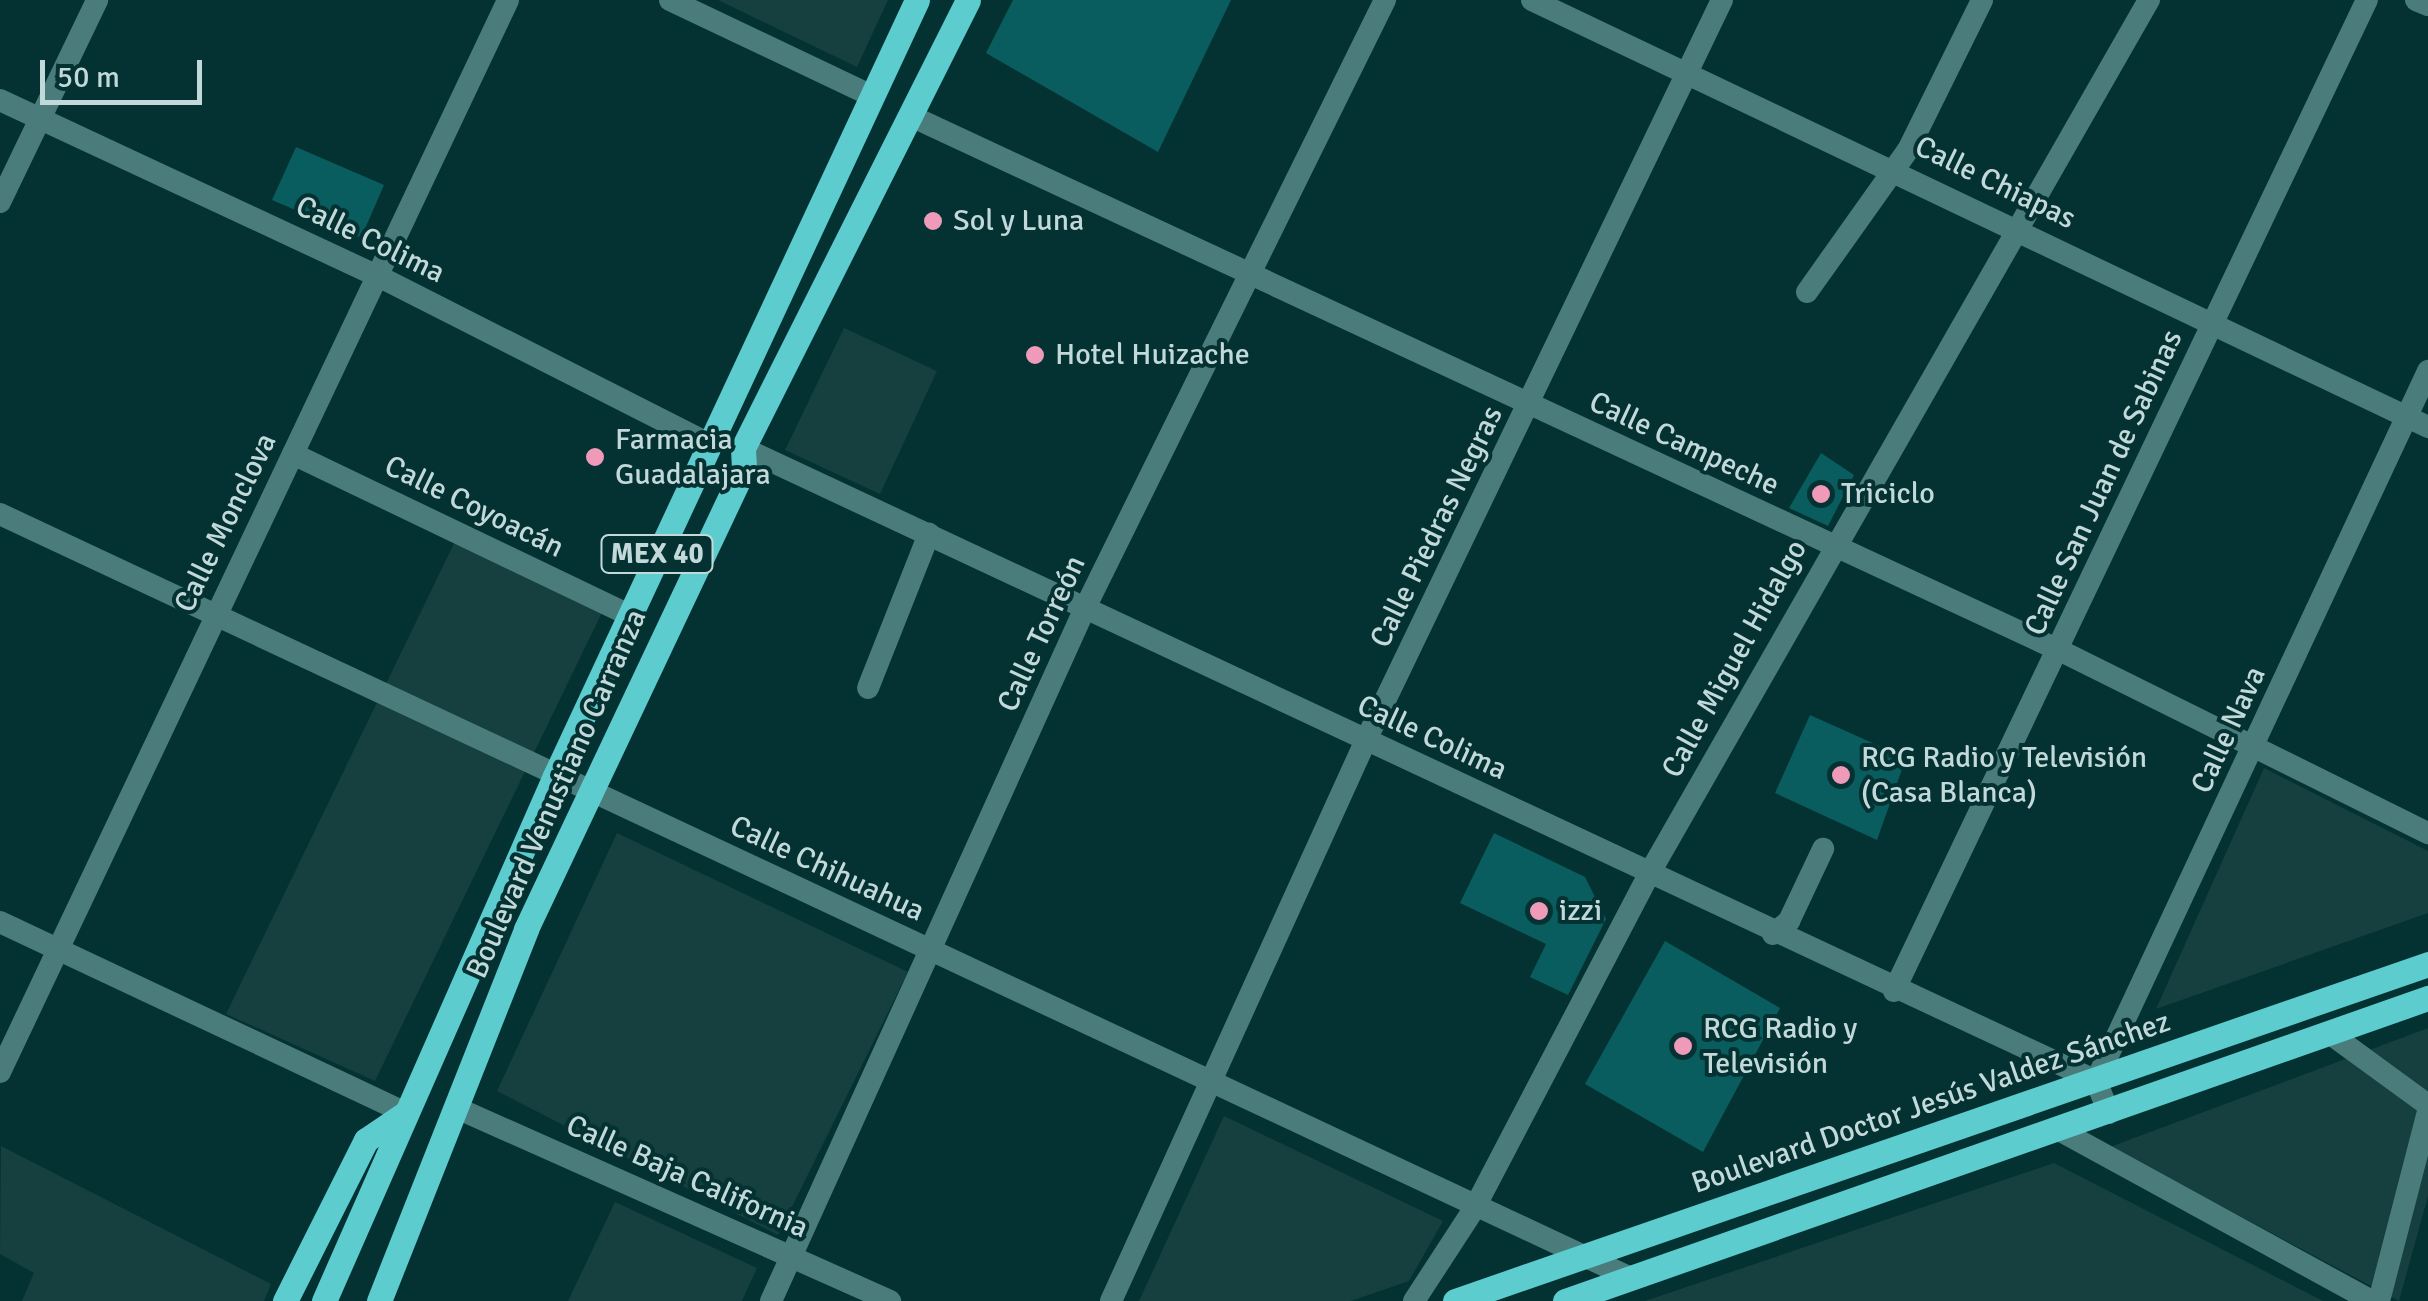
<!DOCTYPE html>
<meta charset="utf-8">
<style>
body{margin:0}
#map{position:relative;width:2428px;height:1301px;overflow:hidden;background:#043233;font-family:Signika,sans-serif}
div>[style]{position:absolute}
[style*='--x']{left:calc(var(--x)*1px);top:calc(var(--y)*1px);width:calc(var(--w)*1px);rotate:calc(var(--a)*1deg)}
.built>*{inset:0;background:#163f3f}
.building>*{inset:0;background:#0a5d5e}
.minor>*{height:22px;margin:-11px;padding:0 11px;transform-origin:11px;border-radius:11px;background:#4a7c7c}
.major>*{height:25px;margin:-12.5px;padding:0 12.5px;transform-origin:12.5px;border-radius:12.5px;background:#5dccce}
.dots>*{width:28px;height:28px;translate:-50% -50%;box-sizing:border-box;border:5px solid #043233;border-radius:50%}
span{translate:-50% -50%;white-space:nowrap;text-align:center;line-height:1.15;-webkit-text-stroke:8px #043233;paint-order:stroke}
.shield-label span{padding:2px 8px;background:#043233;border:2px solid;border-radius:8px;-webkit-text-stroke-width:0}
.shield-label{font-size:28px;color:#c3d9d9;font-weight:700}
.street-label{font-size:30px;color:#c3d9d9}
.poi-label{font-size:30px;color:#c3d9d9}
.left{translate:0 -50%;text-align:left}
.scale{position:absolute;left:40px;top:60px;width:162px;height:45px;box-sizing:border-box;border:5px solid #c3d9d9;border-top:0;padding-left:12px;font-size:30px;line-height:35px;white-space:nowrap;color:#c3d9d9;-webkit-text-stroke:8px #043233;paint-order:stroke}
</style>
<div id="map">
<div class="built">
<i style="clip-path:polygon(718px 0,888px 0,857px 67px)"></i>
<i style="clip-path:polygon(844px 328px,937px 371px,880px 494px,785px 450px)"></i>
<i style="clip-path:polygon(460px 531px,609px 598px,375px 1081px,226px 1014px)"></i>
<i style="clip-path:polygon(2264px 768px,2428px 851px,2428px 913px,2156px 1009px)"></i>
<i style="clip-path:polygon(617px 833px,908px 972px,778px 1235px,497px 1091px)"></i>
<i style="clip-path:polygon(2428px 1028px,2428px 1196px,2399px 1301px,2110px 1147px)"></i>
<i style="clip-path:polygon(1224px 1116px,1443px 1221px,1409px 1281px,1351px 1301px,1139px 1301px)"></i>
<i style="clip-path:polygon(1px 1146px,271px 1284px,264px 1301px,22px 1301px,34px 1273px,0 1254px)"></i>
<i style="clip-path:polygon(2054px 1163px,2323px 1301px,1645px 1301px)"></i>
<i style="clip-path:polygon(615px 1202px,757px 1268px,742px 1301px,568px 1301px)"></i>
</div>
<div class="building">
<i style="clip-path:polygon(1013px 0,1231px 0,1158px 152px,986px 53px)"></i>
<i style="clip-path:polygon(296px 147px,384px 185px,361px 238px,272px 200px)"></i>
<i style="clip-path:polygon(1821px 453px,1854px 475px,1828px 526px,1789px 508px)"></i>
<i style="clip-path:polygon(1810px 715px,1906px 758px,1877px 840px,1775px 793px)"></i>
<i style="clip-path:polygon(1494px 833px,1585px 877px,1606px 919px,1568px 995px,1530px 977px,1546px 944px,1460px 903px)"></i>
<i style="clip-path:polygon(1665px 941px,1780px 1008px,1703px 1152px,1585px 1084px)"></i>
</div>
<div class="minor">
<i style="--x:670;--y:0;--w:224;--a:25.4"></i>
<i style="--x:1532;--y:0;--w:993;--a:25.48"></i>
<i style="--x:2416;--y:0;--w:13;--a:23"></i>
<i style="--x:0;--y:100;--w:417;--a:25"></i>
<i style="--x:378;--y:276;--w:371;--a:26.9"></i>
<i style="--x:911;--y:116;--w:1266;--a:24.95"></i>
<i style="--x:2059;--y:650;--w:412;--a:26.4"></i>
<i style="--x:0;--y:202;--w:224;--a:-64.3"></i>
<i style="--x:1807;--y:292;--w:174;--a:-54.6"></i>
<i style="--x:1908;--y:150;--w:167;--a:-63.7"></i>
<i style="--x:743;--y:448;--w:1494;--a:25.07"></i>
<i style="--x:293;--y:454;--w:373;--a:25.6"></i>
<i style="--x:0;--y:514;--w:1799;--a:25.1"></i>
<i style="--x:868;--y:688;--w:166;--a:-68.4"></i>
<i style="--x:0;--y:922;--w:449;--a:25.2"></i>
<i style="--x:1773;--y:934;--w:21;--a:-39"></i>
<i style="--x:1789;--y:921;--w:80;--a:-64.7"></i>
<i style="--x:1894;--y:991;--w:1098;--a:-64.49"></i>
<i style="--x:2332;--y:1035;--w:119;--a:36.1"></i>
<i style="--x:0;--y:1072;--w:1186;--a:-64.64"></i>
<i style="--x:459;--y:1109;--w:472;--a:24"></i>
<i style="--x:2109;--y:1113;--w:35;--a:-112"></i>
<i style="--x:2096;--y:1081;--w:784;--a:-64.94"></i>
<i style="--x:2061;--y:1131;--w:354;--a:28.7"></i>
<i style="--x:771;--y:1301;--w:763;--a:-65.62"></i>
<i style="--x:1086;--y:606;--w:676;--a:-63.74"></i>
<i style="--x:1111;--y:1301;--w:616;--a:-65.56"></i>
<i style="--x:1366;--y:740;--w:821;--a:-64.31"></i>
<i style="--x:1414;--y:1301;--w:110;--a:-56.9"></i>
<i style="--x:1474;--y:1209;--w:378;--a:-62.4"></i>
<i style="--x:1649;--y:874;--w:1007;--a:-60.23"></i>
<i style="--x:2379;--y:1301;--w:195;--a:-75.5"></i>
</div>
<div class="major">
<i style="--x:285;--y:1301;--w:180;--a:-63.3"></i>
<i style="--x:366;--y:1140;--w:48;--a:-34"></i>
<i style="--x:324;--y:1301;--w:574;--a:-66.25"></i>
<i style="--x:555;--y:776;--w:856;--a:-64.99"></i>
<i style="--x:379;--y:1301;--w:400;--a:-68.4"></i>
<i style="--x:526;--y:929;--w:510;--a:-64.69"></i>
<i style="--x:744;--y:468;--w:20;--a:-93"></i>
<i style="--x:743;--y:448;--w:501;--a:-63.33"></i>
<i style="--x:1455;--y:1301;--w:1030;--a:-19.1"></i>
<i style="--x:1565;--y:1301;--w:915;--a:-19.35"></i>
</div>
<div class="dots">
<i style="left:933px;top:221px;background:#ef9ab8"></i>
<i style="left:1035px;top:355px;background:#ef9ab8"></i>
<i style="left:595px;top:457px;background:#ef9ab8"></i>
<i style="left:1821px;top:494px;background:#ef9ab8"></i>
<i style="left:1841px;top:775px;background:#ef9ab8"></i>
<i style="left:1539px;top:911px;background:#ef9ab8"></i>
<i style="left:1683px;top:1046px;background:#ef9ab8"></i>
</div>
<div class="shield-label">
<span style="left:657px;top:554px">MEX 40</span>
</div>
<div class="street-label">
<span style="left:1995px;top:183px;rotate:26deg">Calle Chiapas</span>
<span style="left:370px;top:240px;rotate:26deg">Calle Colima</span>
<span style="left:1684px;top:444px;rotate:25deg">Calle Campeche</span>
<span style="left:2104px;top:483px;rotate:-65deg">Calle San Juan de Sabinas</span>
<span style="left:474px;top:507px;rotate:26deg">Calle Coyoacán</span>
<span style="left:226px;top:523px;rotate:-64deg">Calle Monclova</span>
<span style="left:1437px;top:527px;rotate:-64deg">Calle Piedras Negras</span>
<span style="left:1042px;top:634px;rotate:-65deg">Calle Torreón</span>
<span style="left:1735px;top:659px;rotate:-61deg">Calle Miguel Hidalgo</span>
<span style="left:2229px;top:730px;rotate:-65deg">Calle Nava</span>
<span style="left:1432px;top:738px;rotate:25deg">Calle Colima</span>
<span style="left:557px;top:794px;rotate:-66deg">Boulevard Venustiano Carranza</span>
<span style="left:827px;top:869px;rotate:25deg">Calle Chihuahua</span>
<span style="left:1931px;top:1103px;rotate:-19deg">Boulevard Doctor Jesús Valdez Sánchez</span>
<span style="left:687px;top:1177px;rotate:24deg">Calle Baja California</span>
</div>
<div class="poi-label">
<span class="left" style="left:953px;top:221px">Sol y Luna</span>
<span class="left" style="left:1055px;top:355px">Hotel Huizache</span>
<span class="left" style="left:615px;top:457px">Farmacia<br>Guadalajara</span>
<span class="left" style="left:1841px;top:494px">Triciclo</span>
<span class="left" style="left:1861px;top:775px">RCG Radio y Televisión<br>(Casa Blanca)</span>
<span class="left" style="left:1559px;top:911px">izzi</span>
<span class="left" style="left:1703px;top:1046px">RCG Radio y<br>Televisión</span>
</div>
<div class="scale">50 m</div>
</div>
